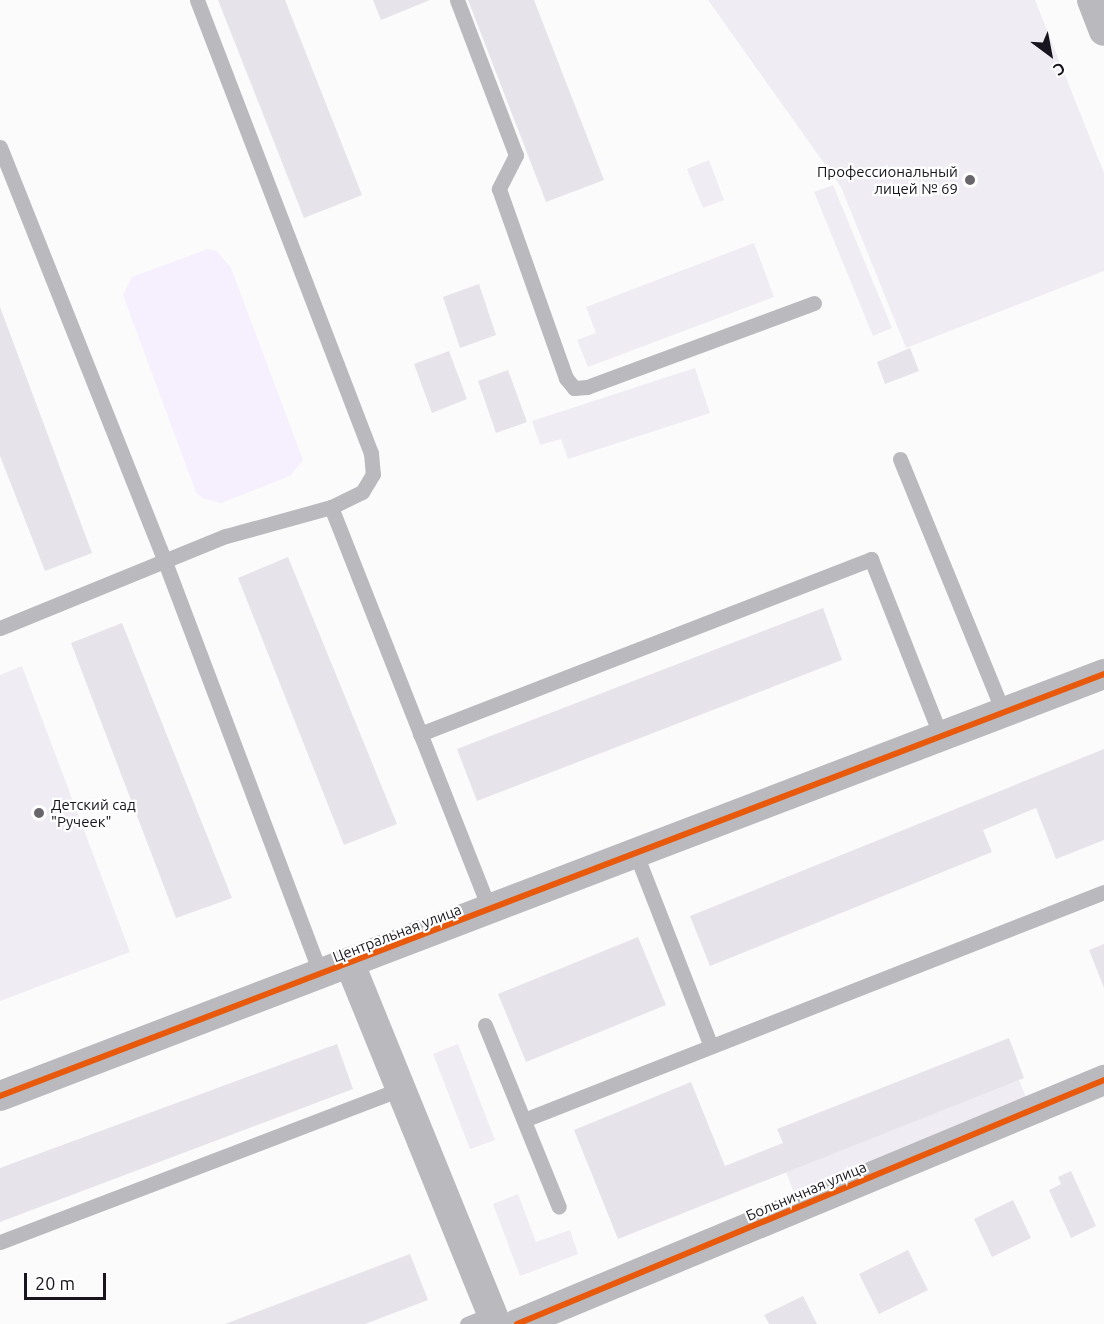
<!DOCTYPE html>
<meta charset="utf-8">
<style>
body{margin:0}
#map{position:relative;width:1104px;height:1324px;overflow:hidden;background:#fbfbfb;font-family:Ubuntu,sans-serif}
div>[style]{position:absolute}
[style*='--x']{left:calc(var(--x)*1px);top:calc(var(--y)*1px);width:calc(var(--w)*1px);rotate:calc(var(--a)*1deg)}
.built>*{inset:0;background:#efecf3}
.green>*{inset:0;background:#f6effd}
.building>*{inset:0;background:#e6e3ea}
.lane>*{height:15px;margin:-7.5px;padding:0 7.5px;transform-origin:7.5px;border-radius:7.5px;background:#bab9bd}
.street>*{height:30px;margin:-15px;padding:0 15px;transform-origin:15px;border-radius:15px;background:#bab9bd}
.cycleway>*{height:6px;margin:-3px;padding:0 3px;transform-origin:3px;border-radius:3px;background:#e8590c}
.dots>*{width:16px;height:16px;translate:-50% -50%;box-sizing:border-box;border:3px solid #fff;border-radius:50%}
span{translate:-50% -50%;white-space:nowrap;text-align:center;line-height:1.15;-webkit-text-stroke:4.5px #fff;paint-order:stroke}
.poi-label{font-size:15px;color:#19151e}
.right{translate:-100% -50%;text-align:right}
.left{translate:0 -50%;text-align:left}
.street-label{font-size:15px;color:#19151e}
.north{position:absolute;left:1020px;top:24px;width:60px;height:60px;-webkit-text-stroke:4px #fff;paint-order:stroke;rotate:148deg;font-size:16px;font-weight:700;line-height:24px;text-align:center;color:#19151e}
.north::after{content:'';display:block;margin:auto;width:21px;height:27px;background:#19151e;clip-path:polygon(50% 0,100% 100%,50% 72%,0 100%)}
.scale{position:absolute;left:24px;top:1273px;width:82px;height:27px;box-sizing:border-box;border:3px solid #19151e;border-top:0;padding-left:8px;font-size:18px;line-height:21px;white-space:nowrap;color:#19151e;-webkit-text-stroke:4px #fff;paint-order:stroke}
</style>
<div id="map">
<div class="built">
<i style="clip-path:polygon(708px 0,1035px 0,1104px 173px,1104px 271px,906px 348px,841px 187px)"></i>
<i style="clip-path:polygon(709px 160px,724px 200px,703px 208px,687px 169px)"></i>
<i style="clip-path:polygon(833px 185px,892px 328px,873px 336px,814px 192px)"></i>
<i style="clip-path:polygon(754px 243px,774px 297px,588px 367px,577px 340px,596px 333px,586px 307px)"></i>
<i style="clip-path:polygon(695px 368px,710px 413px,568px 459px,561px 439px,540px 445px,532px 421px)"></i>
<i style="clip-path:polygon(22px 666px,130px 952px,0 1001px,0 675px)"></i>
<i style="clip-path:polygon(458px 1044px,495px 1140px,470px 1149px,433px 1054px)"></i>
<i style="clip-path:polygon(1019px 1080px,1028px 1102px,794px 1193px,786px 1172px)"></i>
<i style="clip-path:polygon(518px 1194px,536px 1242px,570px 1230px,578px 1254px,520px 1276px,493px 1204px)"></i>
</div>
<div class="green">
<i style="clip-path:polygon(208px 249px,217px 251px,231px 268px,303px 460px,290px 476px,221px 503px,202px 498px,196px 492px,123px 295px,132px 277px)"></i>
</div>
<div class="building">
<i style="clip-path:polygon(218px 0,285px 0,362px 195px,304px 218px)"></i>
<i style="clip-path:polygon(373px 0,430px 0,381px 20px)"></i>
<i style="clip-path:polygon(468px 0,534px 0,604px 180px,546px 202px)"></i>
<i style="clip-path:polygon(479px 284px,496px 335px,460px 348px,443px 297px)"></i>
<i style="clip-path:polygon(0 307px,92px 553px,45px 571px,0 456px)"></i>
<i style="clip-path:polygon(910px 348px,919px 371px,885px 384px,877px 362px)"></i>
<i style="clip-path:polygon(449px 351px,467px 399px,432px 413px,414px 364px)"></i>
<i style="clip-path:polygon(508px 370px,527px 422px,496px 433px,478px 381px)"></i>
<i style="clip-path:polygon(288px 557px,397px 824px,344px 845px,238px 578px)"></i>
<i style="clip-path:polygon(823px 608px,842px 660px,477px 801px,457px 749px)"></i>
<i style="clip-path:polygon(122px 623px,232px 898px,176px 918px,71px 643px)"></i>
<i style="clip-path:polygon(1104px 749px,1104px 840px,1056px 859px,1036px 808px,983px 830px,992px 852px,710px 966px,690px 916px)"></i>
<i style="clip-path:polygon(638px 937px,666px 1005px,526px 1062px,498px 994px)"></i>
<i style="clip-path:polygon(1104px 944px,1104px 988px,1089px 950px)"></i>
<i style="clip-path:polygon(1009px 1038px,1024px 1078px,618px 1239px,574px 1130px,691px 1082px,725px 1166px,783px 1143px,777px 1129px)"></i>
<i style="clip-path:polygon(337px 1044px,353px 1089px,0 1222px,0 1168px)"></i>
<i style="clip-path:polygon(1071px 1171px,1096px 1226px,1071px 1238px,1049px 1190px,1061px 1184px,1058px 1177px)"></i>
<i style="clip-path:polygon(1013px 1200px,1031px 1238px,992px 1257px,974px 1219px)"></i>
<i style="clip-path:polygon(908px 1250px,928px 1290px,879px 1314px,859px 1274px)"></i>
<i style="clip-path:polygon(410px 1254px,428px 1300px,365px 1324px,225px 1324px)"></i>
<i style="clip-path:polygon(803px 1296px,817px 1324px,769px 1324px,764px 1315px)"></i>
</div>
<div class="lane">
<i style="--x:197;--y:0;--w:485;--a:69"></i>
<i style="--x:371;--y:453;--w:21;--a:85"></i>
<i style="--x:373;--y:474;--w:21;--a:121"></i>
<i style="--x:362;--y:492;--w:34;--a:154"></i>
<i style="--x:331;--y:507;--w:433;--a:68.5"></i>
<i style="--x:457;--y:0;--w:166;--a:69.2"></i>
<i style="--x:516;--y:155;--w:38;--a:117"></i>
<i style="--x:499;--y:189;--w:201;--a:70.5"></i>
<i style="--x:566;--y:378;--w:13;--a:51"></i>
<i style="--x:574;--y:388;--w:13;--a:-4"></i>
<i style="--x:587;--y:387;--w:242;--a:-20.3"></i>
<i style="--x:0;--y:147;--w:447;--a:68.3"></i>
<i style="--x:165;--y:562;--w:441;--a:69.3"></i>
<i style="--x:900;--y:459;--w:275;--a:67.8"></i>
<i style="--x:0;--y:628;--w:244;--a:-22.2"></i>
<i style="--x:226;--y:536;--w:109;--a:-15.4"></i>
<i style="--x:420;--y:734;--w:484;--a:-21.2"></i>
<i style="--x:871;--y:559;--w:193;--a:68.5"></i>
<i style="--x:636;--y:854;--w:206;--a:68.7"></i>
<i style="--x:485;--y:1025;--w:196;--a:67.9"></i>
<i style="--x:524;--y:1120;--w:623;--a:-21.46"></i>
<i style="--x:0;--y:1242;--w:428;--a:-20.9"></i>
<i style="--x:467;--y:1324;--w:27;--a:-22"></i>
</div>
<div class="street">
<i style="--x:1092;--y:0;--w:33;--a:69"></i>
<i style="--x:350;--y:964;--w:388;--a:67.9"></i>
<i style="--x:0;--y:1096;--w:1182;--a:-20.92"></i>
<i style="--x:517;--y:1324;--w:636;--a:-22.57"></i>
</div>
<div class="cycleway">
<i style="--x:0;--y:1096;--w:1182;--a:-20.92"></i>
<i style="--x:517;--y:1324;--w:636;--a:-22.57"></i>
</div>
<div class="dots">
<i style="left:970px;top:180px;background:#68666b"></i>
<i style="left:39px;top:813px;background:#68666b"></i>
</div>
<div class="poi-label">
<span class="right" style="left:958px;top:180px">Профессиональный<br>лицей № 69</span>
<span class="left" style="left:51px;top:813px">Детский сад<br>"Ручеек"</span>
</div>
<div class="street-label">
<span style="left:397px;top:933px;rotate:-21deg">Центральная улица</span>
<span style="left:806px;top:1191px;rotate:-23deg">Больничная улица</span>
</div>
<div class="north">С</div>
<div class="scale">20 m</div>
</div>
